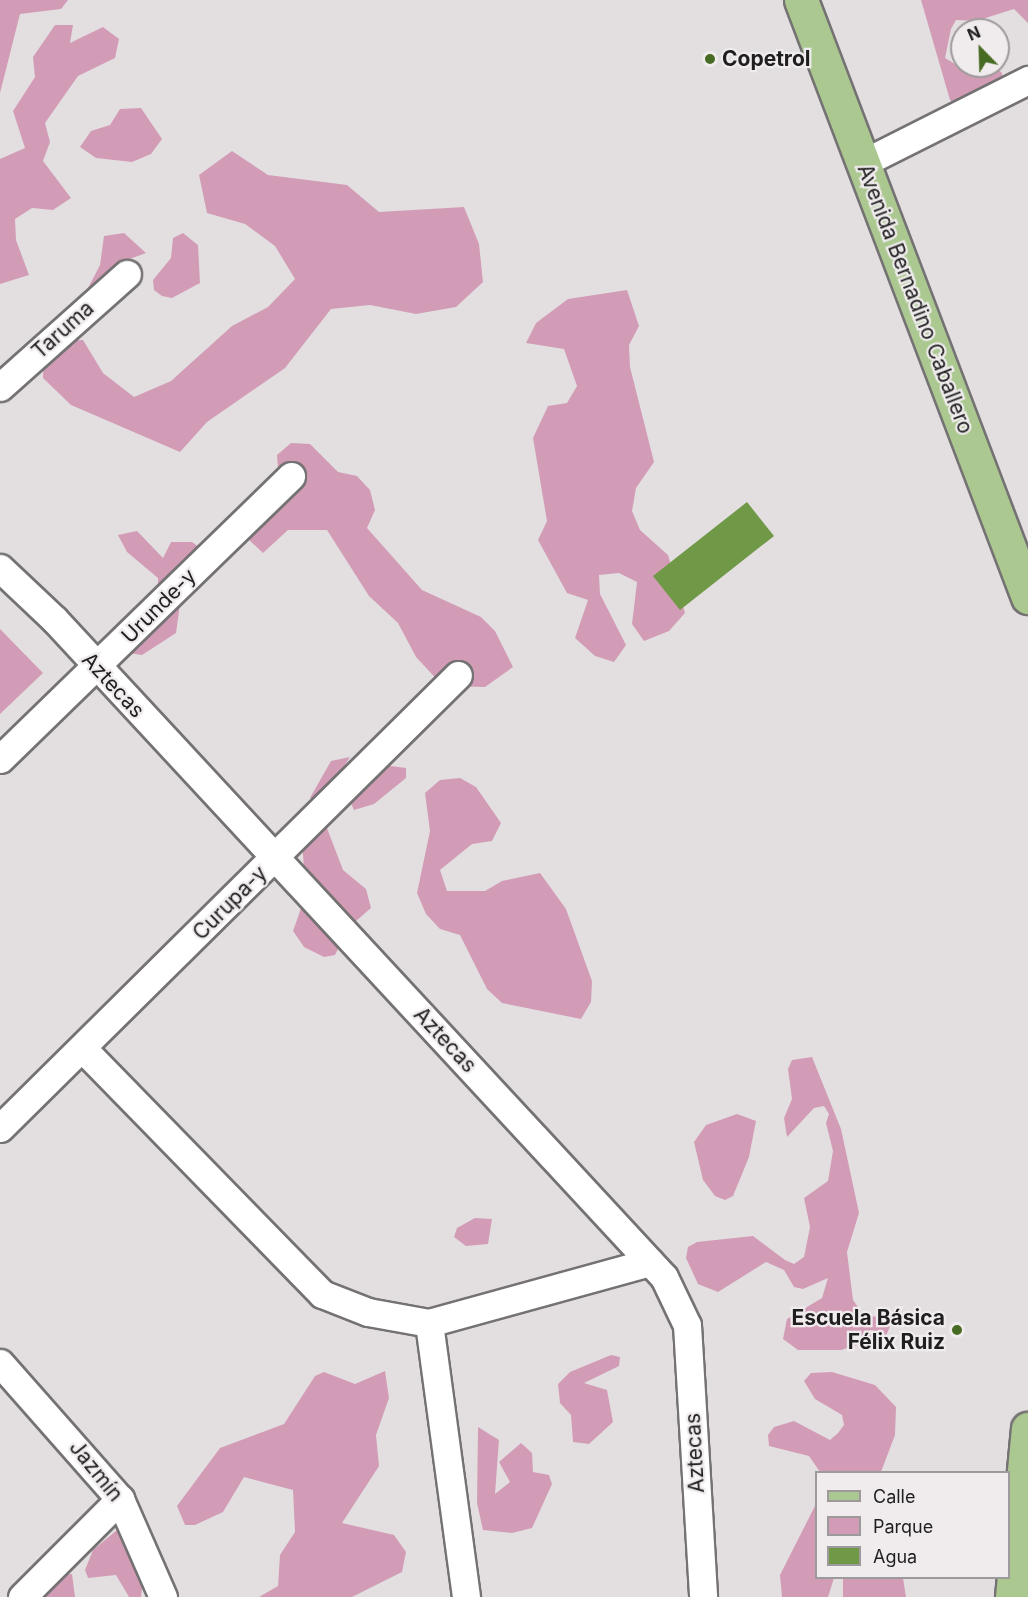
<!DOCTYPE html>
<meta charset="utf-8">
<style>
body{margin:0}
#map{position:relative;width:1028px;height:1597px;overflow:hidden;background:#e3dfe1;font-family:Inter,sans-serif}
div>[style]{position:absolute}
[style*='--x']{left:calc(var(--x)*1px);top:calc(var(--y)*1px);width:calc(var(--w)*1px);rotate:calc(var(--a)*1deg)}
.green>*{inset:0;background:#d39cb6}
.water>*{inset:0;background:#6f9847}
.roads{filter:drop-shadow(2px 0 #757273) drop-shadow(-2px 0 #757273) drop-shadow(0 2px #757273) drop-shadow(0 -2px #757273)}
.street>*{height:27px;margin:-13.5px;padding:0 13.5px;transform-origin:13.5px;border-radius:13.5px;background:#fff}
.primary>*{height:33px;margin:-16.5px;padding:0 16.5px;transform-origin:16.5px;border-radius:16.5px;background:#acc891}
.dots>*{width:16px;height:16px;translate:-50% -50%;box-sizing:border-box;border:3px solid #f0ecee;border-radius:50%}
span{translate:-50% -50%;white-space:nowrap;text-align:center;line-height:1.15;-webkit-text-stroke:4.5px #f0ecee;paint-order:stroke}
.poi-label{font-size:21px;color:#201f1f;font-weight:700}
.left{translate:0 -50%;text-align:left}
.right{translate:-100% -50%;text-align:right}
.street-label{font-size:21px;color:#201f1f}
.legend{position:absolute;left:815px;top:1471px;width:195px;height:108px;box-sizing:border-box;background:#f0ecee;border:2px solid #9d9a9b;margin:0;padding:8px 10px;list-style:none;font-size:18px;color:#201f1f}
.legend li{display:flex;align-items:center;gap:12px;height:30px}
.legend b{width:30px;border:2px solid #9d9a9b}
.north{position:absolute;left:950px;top:18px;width:60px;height:60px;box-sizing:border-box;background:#f0ecee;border:2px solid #9d9a9b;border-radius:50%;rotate:337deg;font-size:16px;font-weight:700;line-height:24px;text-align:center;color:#201f1f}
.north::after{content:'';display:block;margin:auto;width:21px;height:27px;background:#486b24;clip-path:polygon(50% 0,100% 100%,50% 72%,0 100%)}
</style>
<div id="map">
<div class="green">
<i style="clip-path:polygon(0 0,68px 0,61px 9px,20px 14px,0 93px)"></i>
<i style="clip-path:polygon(921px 0,1028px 0,1028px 23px,1014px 9px,976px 21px,956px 20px,951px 29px,945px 58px,967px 71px,995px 66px,1002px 73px,1004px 103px,989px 117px,977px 120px,950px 100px)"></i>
<i style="clip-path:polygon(55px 25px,73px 25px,70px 43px,103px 27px,119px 39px,115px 58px,78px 76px,45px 123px,50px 142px,43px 161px,71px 198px,53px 210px,32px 208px,15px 219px,16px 240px,29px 275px,0 284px,0 159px,25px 148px,13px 111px,35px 77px,33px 57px)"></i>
<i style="clip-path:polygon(141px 108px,162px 139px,151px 154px,132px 162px,96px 158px,80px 147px,91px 131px,110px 125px,120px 109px)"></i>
<i style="clip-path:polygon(232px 151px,268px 175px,347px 185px,379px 212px,464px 207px,479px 244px,483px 282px,456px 307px,416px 314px,370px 305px,331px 309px,285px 368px,207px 422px,180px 452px,71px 405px,43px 378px,44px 341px,83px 340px,103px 373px,134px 397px,171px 381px,232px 326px,268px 307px,295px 279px,275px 246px,245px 224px,207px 213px,199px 175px)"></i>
<i style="clip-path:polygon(124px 233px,146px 253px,124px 261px,86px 292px,100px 265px,104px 236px)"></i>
<i style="clip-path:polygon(183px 233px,198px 245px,200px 283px,172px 298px,162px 296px,154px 290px,153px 280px,171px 258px,173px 238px)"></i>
<i style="clip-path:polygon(627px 290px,639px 326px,629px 345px,630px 367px,654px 462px,636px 488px,632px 511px,640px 530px,668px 555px,685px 613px,669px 631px,644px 641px,632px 624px,637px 582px,619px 573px,599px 575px,600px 594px,626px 645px,614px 662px,595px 656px,575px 638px,588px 600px,567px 593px,538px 540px,547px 521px,533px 438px,548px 406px,567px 403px,577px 386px,564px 349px,526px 343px,536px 323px,568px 299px)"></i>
<i style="clip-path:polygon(291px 443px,310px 444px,338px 472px,357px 476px,370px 490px,375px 510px,367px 528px,422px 590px,481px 617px,495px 631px,513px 667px,485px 687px,443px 686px,416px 657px,398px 623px,369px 596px,327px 530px,288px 530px,263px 553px,248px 539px,252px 520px,280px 494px,277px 455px)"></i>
<i style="clip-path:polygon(137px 531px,163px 558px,171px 542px,192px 542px,207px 553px,212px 573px,181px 597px,176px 633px,142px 655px,122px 652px,112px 635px,124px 619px,144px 612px,158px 598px,158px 578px,127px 552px,118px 535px)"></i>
<i style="clip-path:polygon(0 629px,43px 673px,0 714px)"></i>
<i style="clip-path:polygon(350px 757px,321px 801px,310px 798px,331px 761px)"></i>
<i style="clip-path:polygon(383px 765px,406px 768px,406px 778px,374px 804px,354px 810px,350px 801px,365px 774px)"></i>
<i style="clip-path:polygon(460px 778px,476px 787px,501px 823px,492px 841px,472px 844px,440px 870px,447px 891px,485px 891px,502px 881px,540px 873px,566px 909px,592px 981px,591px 1002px,581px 1019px,502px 1003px,487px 989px,460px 935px,440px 929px,426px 914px,417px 893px,430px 831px,425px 793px,440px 780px)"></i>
<i style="clip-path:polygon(325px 823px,343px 870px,366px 889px,371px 908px,348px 928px,335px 955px,324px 957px,304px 947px,293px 931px,306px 894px,302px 842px)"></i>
<i style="clip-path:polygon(812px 1057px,841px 1129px,859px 1213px,847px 1252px,853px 1300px,864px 1316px,885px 1317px,890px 1326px,886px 1336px,841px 1350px,798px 1350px,783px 1339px,787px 1319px,822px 1298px,828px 1278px,803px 1289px,794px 1287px,784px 1270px,766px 1262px,718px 1292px,698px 1284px,686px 1258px,688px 1247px,697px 1242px,753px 1236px,785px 1260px,794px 1264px,804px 1257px,810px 1227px,804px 1198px,828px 1181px,833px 1151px,826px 1123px,829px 1114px,824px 1106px,814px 1108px,787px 1137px,784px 1118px,792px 1099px,788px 1069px,792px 1060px)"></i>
<i style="clip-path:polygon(737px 1114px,756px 1121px,749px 1157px,733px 1196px,725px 1200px,715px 1196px,703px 1180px,694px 1142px,706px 1125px)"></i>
<i style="clip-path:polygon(475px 1218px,492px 1219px,488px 1244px,466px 1246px,454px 1237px,457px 1228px)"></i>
<i style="clip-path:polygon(611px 1355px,620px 1357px,619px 1366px,584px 1383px,607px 1390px,613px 1422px,589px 1444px,573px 1442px,571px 1415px,560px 1403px,558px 1384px,570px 1372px)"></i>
<i style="clip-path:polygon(385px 1371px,389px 1398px,376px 1435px,379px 1466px,342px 1523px,394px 1535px,406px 1552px,402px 1572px,352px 1597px,259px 1597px,278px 1586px,280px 1555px,295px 1532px,293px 1490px,244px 1477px,223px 1512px,195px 1525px,185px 1525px,177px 1506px,220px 1448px,284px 1424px,315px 1376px,324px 1372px,355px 1384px)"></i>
<i style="clip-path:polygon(832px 1372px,875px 1385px,896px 1407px,895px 1435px,881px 1472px,820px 1472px,809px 1456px,769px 1446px,768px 1435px,774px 1427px,794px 1421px,830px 1440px,838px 1433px,844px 1425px,842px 1415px,815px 1399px,804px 1381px,811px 1373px)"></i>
<i style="clip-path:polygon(478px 1427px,499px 1440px,495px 1494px,510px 1482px,499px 1462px,521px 1443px,532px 1453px,533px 1472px,549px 1475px,552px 1484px,532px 1528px,512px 1533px,483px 1530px,477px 1503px)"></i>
<i style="clip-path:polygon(816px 1504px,816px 1578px,834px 1578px,828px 1597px,782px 1597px,780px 1575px)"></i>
<i style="clip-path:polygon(117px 1530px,126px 1534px,143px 1579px,141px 1597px,129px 1597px,116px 1575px,88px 1578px,85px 1570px,93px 1550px)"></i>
<i style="clip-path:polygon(72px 1574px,75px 1597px,26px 1597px,61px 1575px)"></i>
<i style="clip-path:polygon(843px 1578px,903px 1578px,906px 1597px,843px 1597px)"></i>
</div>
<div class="water">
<i style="clip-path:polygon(747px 502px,774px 536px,680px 610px,653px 576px)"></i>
</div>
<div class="roads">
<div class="street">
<i style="--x:863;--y:163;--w:185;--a:-26.7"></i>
<i style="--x:0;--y:387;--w:170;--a:-41.7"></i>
<i style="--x:0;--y:568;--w:74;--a:43.4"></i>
<i style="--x:54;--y:619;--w:897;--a:47.17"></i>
<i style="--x:664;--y:1277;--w:53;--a:64.4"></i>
<i style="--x:687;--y:1325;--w:272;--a:86.6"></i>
<i style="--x:0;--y:759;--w:406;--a:-44.2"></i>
<i style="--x:84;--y:1050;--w:341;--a:45.7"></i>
<i style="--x:322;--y:1294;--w:49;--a:21.4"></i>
<i style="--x:368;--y:1312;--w:62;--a:10.2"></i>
<i style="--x:429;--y:1323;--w:229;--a:-15.4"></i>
<i style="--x:0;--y:1128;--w:644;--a:-44.69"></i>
<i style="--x:429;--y:1323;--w:276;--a:82.3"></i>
<i style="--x:0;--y:1363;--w:181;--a:48.6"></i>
<i style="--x:120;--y:1499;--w:107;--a:66.3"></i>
<i style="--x:22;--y:1597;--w:139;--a:-45"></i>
</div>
<div class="primary">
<i style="--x:801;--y:0;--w:639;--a:69.18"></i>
<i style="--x:1012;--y:1597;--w:169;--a:-84.6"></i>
</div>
</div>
<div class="dots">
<i style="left:710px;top:59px;background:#486b24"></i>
<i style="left:957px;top:1330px;background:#486b24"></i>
</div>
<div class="poi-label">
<span class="left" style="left:722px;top:59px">Copetrol</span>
<span class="right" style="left:945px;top:1330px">Escuela Básica<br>Félix Ruiz</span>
</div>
<div class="street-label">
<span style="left:915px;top:299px;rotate:69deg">Avenida Bernadino Caballero</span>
<span style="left:63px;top:330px;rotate:-42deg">Taruma</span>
<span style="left:159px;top:606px;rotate:-45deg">Urunde-y</span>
<span style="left:113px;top:685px;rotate:47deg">Aztecas</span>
<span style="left:230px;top:903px;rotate:-45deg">Curupa-y</span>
<span style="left:445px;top:1040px;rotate:47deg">Aztecas</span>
<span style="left:695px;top:1453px;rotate:-93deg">Aztecas</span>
<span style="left:96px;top:1471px;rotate:51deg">Jazmín</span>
</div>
<ul class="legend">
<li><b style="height:8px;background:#acc891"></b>Calle</li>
<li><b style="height:16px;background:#d39cb6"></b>Parque</li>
<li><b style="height:16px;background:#6f9847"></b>Agua</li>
</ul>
<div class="north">N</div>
</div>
